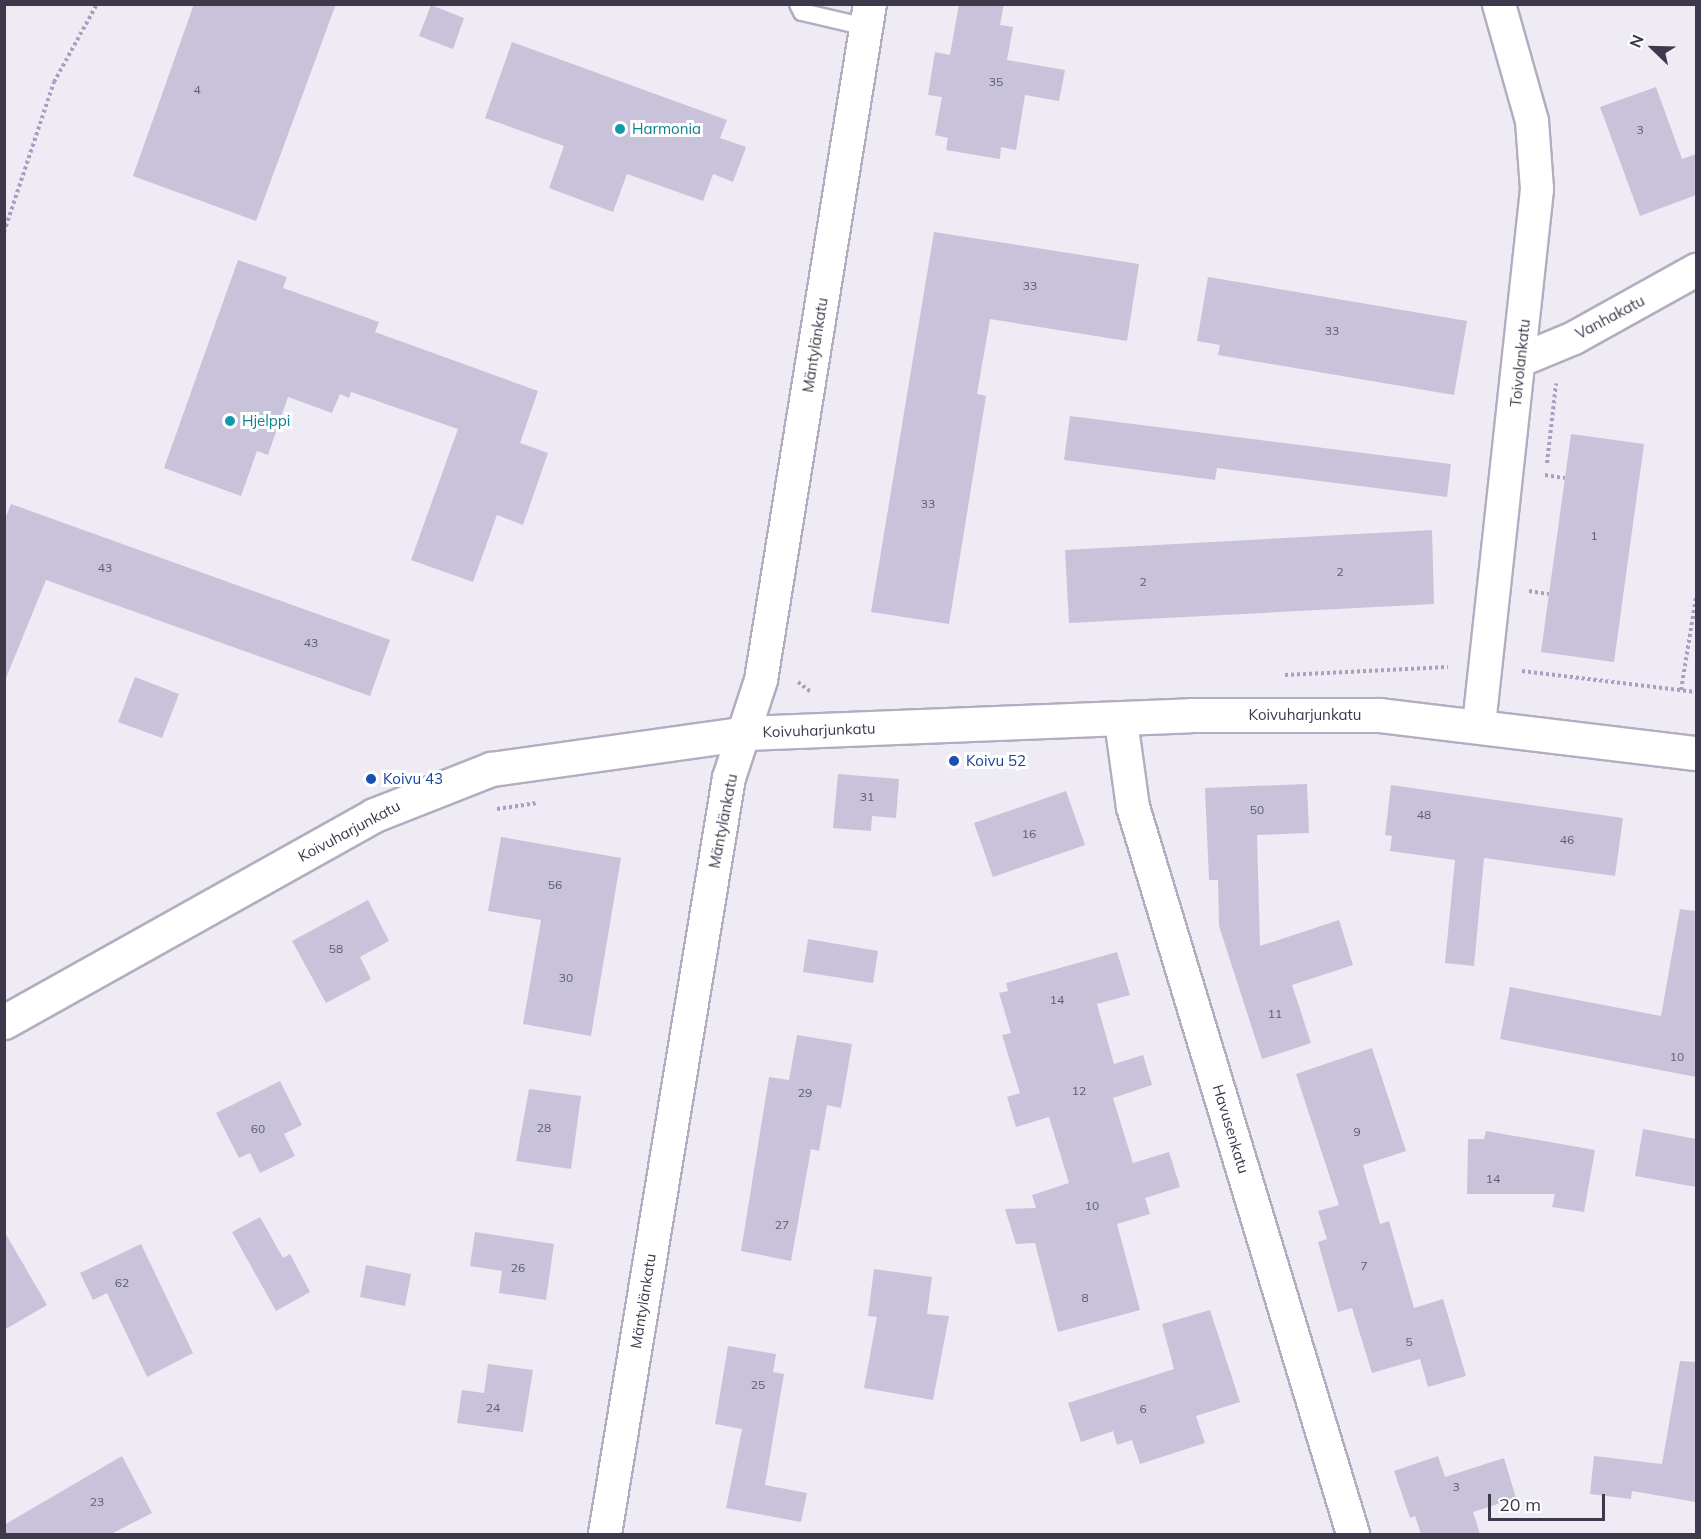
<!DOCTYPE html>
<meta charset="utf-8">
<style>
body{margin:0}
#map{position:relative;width:1701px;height:1539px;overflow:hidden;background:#eeebf5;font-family:Mulish,sans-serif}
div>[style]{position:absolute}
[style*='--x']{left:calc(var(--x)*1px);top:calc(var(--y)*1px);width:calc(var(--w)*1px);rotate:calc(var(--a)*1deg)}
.building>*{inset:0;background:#c8c3da}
.path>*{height:4px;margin-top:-2px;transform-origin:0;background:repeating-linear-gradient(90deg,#a89fc3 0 3px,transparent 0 6px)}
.roads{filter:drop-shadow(2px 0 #b3adc1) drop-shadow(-2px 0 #b3adc1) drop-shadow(0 2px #b3adc1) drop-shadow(0 -2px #b3adc1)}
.service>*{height:16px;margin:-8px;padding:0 8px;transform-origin:8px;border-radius:8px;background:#fff}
.minor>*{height:32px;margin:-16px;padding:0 16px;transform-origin:16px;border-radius:16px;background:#fff}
.tertiary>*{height:33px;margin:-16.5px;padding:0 16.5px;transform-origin:16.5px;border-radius:16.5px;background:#fff}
.dots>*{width:16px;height:16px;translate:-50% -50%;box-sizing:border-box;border:3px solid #fff;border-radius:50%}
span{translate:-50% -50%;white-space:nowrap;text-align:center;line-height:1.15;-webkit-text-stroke:6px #fff;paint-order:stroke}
.number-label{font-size:12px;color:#605c6e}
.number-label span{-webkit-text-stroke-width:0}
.culture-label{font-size:15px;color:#0d838f}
.left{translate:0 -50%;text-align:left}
.street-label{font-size:15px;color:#3d394a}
.transit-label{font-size:15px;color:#164399}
.frame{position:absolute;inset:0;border:6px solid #3d394a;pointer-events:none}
.north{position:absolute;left:1623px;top:18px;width:60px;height:60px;-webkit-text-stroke:4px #fff;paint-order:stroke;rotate:293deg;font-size:16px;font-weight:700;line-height:24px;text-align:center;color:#3d394a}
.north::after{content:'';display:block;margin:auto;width:21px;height:27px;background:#3d394a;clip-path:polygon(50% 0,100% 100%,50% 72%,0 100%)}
.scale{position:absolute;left:1488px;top:1494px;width:117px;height:27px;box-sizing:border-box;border:3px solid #3d394a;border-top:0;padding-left:8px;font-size:18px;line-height:21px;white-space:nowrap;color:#3d394a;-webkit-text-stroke:4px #fff;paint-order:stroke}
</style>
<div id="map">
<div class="building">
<i style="clip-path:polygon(194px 4px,336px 4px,256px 221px,133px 176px)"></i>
<i style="clip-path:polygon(959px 4px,1004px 4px,1000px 25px,1013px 27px,1007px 60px,1065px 70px,1059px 101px,1025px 95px,1016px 150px,1001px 147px,1000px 159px,946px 150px,948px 138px,935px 135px,942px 97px,928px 95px,935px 52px,950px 55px)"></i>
<i style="clip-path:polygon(431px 5px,464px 18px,453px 49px,419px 36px)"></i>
<i style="clip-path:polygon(512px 42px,727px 120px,720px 138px,746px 147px,733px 182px,713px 174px,703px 201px,627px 174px,613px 212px,549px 188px,564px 146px,485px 118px)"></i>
<i style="clip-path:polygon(1656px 87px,1682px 159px,1696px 154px,1696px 195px,1640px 216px,1600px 107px)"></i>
<i style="clip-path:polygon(934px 232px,1139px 264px,1127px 341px,990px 319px,977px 394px,986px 396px,949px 624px,871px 612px)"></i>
<i style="clip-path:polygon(238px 260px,287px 277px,283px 288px,379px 322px,375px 332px,538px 391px,520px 443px,548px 453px,523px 525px,497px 515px,473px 582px,411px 560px,458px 429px,351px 392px,349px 398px,340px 394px,332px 413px,288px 397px,268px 455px,257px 451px,241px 496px,164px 468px)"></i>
<i style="clip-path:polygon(1208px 277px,1467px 321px,1454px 395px,1218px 355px,1220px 345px,1197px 341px)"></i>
<i style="clip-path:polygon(1070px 416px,1451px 464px,1447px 497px,1217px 468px,1215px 480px,1064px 460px)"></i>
<i style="clip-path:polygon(1571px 434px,1644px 444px,1614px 662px,1541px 652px)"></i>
<i style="clip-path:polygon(11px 504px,390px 640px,370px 696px,46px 580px,4px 683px,4px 521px)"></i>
<i style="clip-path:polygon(1432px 530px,1434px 604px,1069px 623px,1065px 550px)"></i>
<i style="clip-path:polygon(135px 677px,179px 694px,162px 738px,118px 722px)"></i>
<i style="clip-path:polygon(838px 774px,899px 779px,896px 818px,872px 816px,871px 831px,833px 828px)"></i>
<i style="clip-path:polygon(1307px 784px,1309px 833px,1257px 835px,1260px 946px,1339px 920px,1353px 965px,1292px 985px,1311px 1043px,1262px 1059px,1219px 926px,1218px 880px,1209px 880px,1205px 788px)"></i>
<i style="clip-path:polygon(1391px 785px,1623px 818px,1615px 876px,1484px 858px,1474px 966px,1445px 963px,1455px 860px,1390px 851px,1392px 836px,1385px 835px)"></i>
<i style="clip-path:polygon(1066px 791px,1085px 845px,993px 877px,974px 823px)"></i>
<i style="clip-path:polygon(501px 837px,621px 858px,591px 1036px,523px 1024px,541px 920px,488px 911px)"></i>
<i style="clip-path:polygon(368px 900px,389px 941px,360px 957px,371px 979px,326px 1003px,292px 941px)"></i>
<i style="clip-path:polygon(1680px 909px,1696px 911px,1696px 1077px,1500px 1039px,1510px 987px,1661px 1016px)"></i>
<i style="clip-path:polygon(808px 939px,878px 951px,873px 983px,803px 972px)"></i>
<i style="clip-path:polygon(1117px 952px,1130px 995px,1097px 1004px,1114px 1064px,1143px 1055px,1152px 1085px,1113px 1098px,1133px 1163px,1169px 1152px,1180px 1187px,1145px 1198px,1150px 1214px,1117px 1224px,1140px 1310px,1058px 1332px,1035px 1243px,1016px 1244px,1005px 1209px,1036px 1208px,1032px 1195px,1069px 1183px,1049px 1117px,1016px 1127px,1007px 1097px,1020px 1093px,1002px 1035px,1011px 1033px,999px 993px,1008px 991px,1006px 983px)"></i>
<i style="clip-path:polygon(797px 1035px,852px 1044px,841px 1108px,827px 1105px,819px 1151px,811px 1149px,791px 1261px,741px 1251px,769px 1077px,789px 1080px)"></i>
<i style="clip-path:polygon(1372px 1048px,1406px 1151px,1363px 1165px,1380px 1224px,1389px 1221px,1414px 1308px,1443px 1299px,1466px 1376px,1428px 1387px,1420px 1359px,1372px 1373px,1352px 1308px,1338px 1312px,1318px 1242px,1327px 1239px,1318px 1211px,1339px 1205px,1296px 1074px)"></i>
<i style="clip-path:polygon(280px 1081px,302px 1125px,284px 1134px,295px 1156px,260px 1173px,250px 1153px,239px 1158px,216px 1113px)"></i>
<i style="clip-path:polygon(529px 1089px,581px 1096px,571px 1169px,516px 1161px)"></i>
<i style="clip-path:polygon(1643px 1129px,1696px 1139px,1696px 1187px,1635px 1176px)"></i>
<i style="clip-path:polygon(1486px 1131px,1595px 1150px,1584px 1212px,1552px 1207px,1555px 1194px,1467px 1194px,1468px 1139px,1484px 1139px)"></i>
<i style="clip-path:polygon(260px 1217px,283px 1258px,290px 1254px,310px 1292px,276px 1311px,232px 1232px)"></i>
<i style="clip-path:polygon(4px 1231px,47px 1305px,4px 1330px)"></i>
<i style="clip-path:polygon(475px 1232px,554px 1244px,546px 1300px,499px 1293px,502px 1271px,470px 1266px)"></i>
<i style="clip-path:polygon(141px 1244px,193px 1353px,147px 1377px,107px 1293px,93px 1300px,80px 1273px)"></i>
<i style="clip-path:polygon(366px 1265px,411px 1274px,405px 1306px,360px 1297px)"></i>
<i style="clip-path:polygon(874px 1269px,932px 1277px,927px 1314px,949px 1316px,933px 1400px,864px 1388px,877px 1317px,868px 1316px)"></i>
<i style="clip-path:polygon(1210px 1310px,1240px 1402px,1196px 1416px,1205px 1443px,1140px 1464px,1132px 1440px,1117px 1445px,1113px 1431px,1081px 1442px,1068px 1403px,1174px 1369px,1162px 1324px)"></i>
<i style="clip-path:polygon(728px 1346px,776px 1354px,773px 1372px,784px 1374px,765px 1485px,807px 1493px,801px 1522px,726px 1508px,742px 1429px,715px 1424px)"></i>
<i style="clip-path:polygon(1680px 1361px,1696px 1362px,1696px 1502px,1632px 1491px,1631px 1499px,1590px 1494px,1594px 1456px,1662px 1464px)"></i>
<i style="clip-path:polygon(488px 1364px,533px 1370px,523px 1432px,457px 1423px,462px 1390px,484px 1393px)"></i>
<i style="clip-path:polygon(122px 1456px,152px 1513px,111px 1534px,4px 1534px,4px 1525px)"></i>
<i style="clip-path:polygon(1438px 1456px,1445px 1477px,1504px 1458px,1516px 1498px,1473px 1512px,1480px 1534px,1421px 1534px,1415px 1516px,1410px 1518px,1394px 1471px)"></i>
</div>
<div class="path">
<i style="--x:4;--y:232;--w:158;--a:-71.6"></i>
<i style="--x:54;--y:82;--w:89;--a:-61.1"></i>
<i style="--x:1547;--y:463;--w:80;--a:-83.5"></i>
<i style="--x:1545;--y:475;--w:20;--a:9"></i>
<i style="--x:1529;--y:591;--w:20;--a:9"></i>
<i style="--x:1522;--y:671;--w:175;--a:6.9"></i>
<i style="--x:1285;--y:675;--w:163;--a:-2.8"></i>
<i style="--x:798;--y:682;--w:16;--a:38"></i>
<i style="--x:1681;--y:690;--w:94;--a:-80.8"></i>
<i style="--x:497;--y:809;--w:40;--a:-8.5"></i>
</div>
<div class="roads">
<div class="service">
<i style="--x:798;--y:4;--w:9;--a:63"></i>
<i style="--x:802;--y:12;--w:66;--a:13.2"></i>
</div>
<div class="minor">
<i style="--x:1521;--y:360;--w:57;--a:-22.5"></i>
<i style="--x:1574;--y:338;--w:140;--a:-29.1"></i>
<i style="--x:1121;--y:721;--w:87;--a:82.1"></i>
<i style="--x:1133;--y:807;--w:760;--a:73.16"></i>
<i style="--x:1479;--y:725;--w:539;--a:-83.82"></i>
<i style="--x:1537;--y:189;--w:68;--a:-94.2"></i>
<i style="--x:1532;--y:121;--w:122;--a:-105.8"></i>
<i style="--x:605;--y:1534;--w:766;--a:-80.69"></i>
<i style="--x:729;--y:778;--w:103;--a:-71.9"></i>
<i style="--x:761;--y:680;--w:685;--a:-80.84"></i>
</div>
<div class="tertiary">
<i style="--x:4;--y:1022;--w:424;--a:-29.2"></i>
<i style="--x:374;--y:815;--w:126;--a:-21.5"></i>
<i style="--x:491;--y:769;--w:258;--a:-8"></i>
<i style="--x:746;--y:733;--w:445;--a:-2.3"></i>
<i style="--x:1191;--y:715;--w:189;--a:0"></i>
<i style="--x:1380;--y:715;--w:318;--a:6.9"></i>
</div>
</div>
<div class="dots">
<i style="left:620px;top:129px;background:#0f9aa8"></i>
<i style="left:230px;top:421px;background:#0f9aa8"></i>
<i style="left:954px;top:761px;background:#1a4fb4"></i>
<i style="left:371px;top:779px;background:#1a4fb4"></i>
</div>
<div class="number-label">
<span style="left:996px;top:82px">35</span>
<span style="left:197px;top:90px">4</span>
<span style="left:1640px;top:130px">3</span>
<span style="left:1030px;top:286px">33</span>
<span style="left:1332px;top:331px">33</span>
<span style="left:928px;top:504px">33</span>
<span style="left:1594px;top:536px">1</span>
<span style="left:105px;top:568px">43</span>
<span style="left:1340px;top:572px">2</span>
<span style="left:1143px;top:582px">2</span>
<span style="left:311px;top:643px">43</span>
<span style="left:867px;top:797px">31</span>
<span style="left:1257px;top:810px">50</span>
<span style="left:1424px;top:815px">48</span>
<span style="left:1029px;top:834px">16</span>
<span style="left:1567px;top:840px">46</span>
<span style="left:555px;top:885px">56</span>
<span style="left:336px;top:949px">58</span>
<span style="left:566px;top:978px">30</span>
<span style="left:1057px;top:1000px">14</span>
<span style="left:1275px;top:1014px">11</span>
<span style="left:1677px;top:1057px">10</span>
<span style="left:1079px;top:1091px">12</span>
<span style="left:805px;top:1093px">29</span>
<span style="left:544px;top:1128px">28</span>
<span style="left:258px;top:1129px">60</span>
<span style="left:1357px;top:1132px">9</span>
<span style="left:1493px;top:1179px">14</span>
<span style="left:1092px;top:1206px">10</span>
<span style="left:782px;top:1225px">27</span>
<span style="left:1364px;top:1266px">7</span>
<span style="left:518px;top:1268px">26</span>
<span style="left:122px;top:1283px">62</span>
<span style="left:1085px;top:1298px">8</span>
<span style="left:1409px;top:1342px">5</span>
<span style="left:758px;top:1385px">25</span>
<span style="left:493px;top:1408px">24</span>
<span style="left:1143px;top:1409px">6</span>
<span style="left:1456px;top:1487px">3</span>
<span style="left:97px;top:1502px">23</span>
</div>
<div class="culture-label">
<span class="left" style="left:632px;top:129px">Harmonia</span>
<span class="left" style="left:242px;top:421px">Hjelppi</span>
</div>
<div class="street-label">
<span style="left:1610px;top:317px;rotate:-28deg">Vanhakatu</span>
<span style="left:815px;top:345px;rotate:-81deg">Mäntylänkatu</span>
<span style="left:1520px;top:363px;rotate:-84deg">Toivolankatu</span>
<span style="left:1305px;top:715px">Koivuharjunkatu</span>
<span style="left:819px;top:730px;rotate:-2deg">Koivuharjunkatu</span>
<span style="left:723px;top:821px;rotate:-79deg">Mäntylänkatu</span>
<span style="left:349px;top:831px;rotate:-28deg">Koivuharjunkatu</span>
<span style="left:1231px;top:1129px;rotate:73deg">Havusenkatu</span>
<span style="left:643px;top:1301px;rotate:-81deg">Mäntylänkatu</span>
</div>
<div class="transit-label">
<span class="left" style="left:966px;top:761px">Koivu 52</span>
<span class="left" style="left:383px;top:779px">Koivu 43</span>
</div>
<div class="frame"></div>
<div class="north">N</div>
<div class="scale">20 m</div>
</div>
